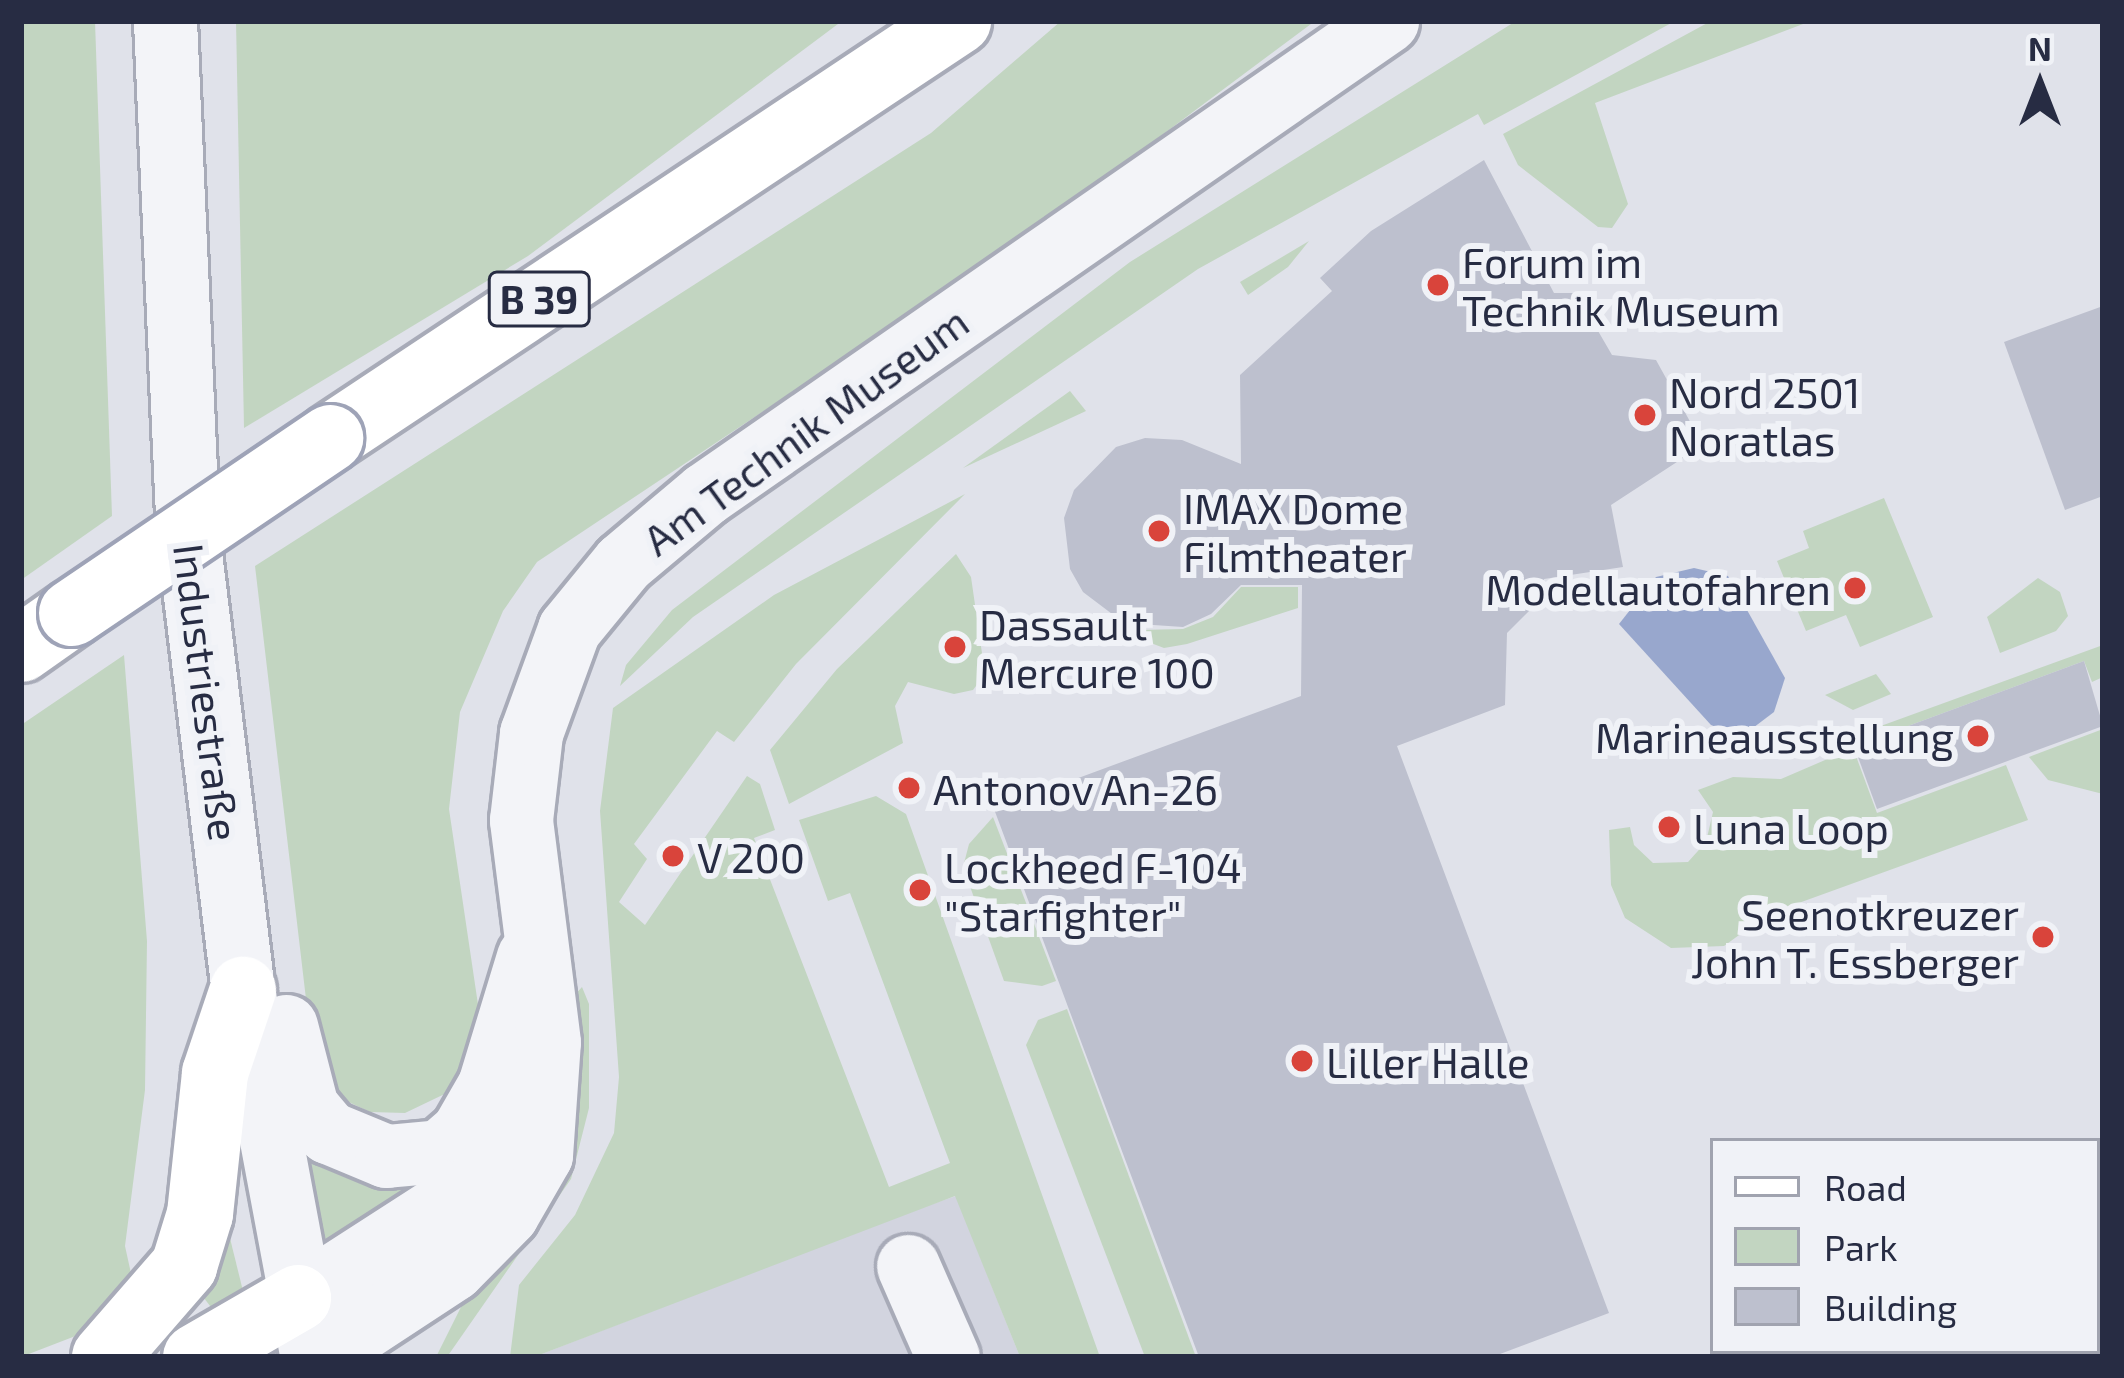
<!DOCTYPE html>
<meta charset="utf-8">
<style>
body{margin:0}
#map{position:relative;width:2124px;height:1378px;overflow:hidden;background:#e0e2ea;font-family:"Exo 2",sans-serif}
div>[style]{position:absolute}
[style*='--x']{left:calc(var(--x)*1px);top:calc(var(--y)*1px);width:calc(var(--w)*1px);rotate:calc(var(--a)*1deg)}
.built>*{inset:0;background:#d2d4df}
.green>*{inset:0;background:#c2d5c1}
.water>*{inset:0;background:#98a7cd}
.building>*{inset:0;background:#bdc0ce}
.roads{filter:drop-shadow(3px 0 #a8abb8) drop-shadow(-3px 0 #a8abb8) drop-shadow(0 3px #a8abb8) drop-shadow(0 -3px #a8abb8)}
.minor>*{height:63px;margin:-31.5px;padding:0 31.5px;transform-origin:31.5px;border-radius:31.5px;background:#f3f4f8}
.major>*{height:66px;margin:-33px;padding:0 33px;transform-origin:33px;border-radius:33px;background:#fff}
.bridges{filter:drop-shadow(3px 0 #9ea3b7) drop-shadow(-3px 0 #9ea3b7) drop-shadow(0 3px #9ea3b7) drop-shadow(0 -3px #9ea3b7)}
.major-bridge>*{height:66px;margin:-33px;padding:0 33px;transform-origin:33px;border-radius:33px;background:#fff}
.dots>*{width:33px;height:33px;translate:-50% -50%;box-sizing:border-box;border:6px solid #f0f2f7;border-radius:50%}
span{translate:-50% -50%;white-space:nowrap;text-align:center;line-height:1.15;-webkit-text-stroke:12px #f0f2f7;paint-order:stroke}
.shield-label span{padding:3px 9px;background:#f0f2f7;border:3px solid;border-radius:9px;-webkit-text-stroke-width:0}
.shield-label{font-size:39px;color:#272c43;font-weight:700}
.poi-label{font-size:42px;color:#272c43}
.left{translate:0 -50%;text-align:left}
.right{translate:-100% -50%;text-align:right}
.street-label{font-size:42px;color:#272c43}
.frame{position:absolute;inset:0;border:24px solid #272c43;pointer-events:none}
.legend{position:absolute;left:1710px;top:1138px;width:390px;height:216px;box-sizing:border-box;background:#f0f2f7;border:3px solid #a0a3af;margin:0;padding:15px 21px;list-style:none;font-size:36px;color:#272c43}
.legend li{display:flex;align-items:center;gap:24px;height:60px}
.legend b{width:60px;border:3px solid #a0a3af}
.north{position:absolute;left:1980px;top:24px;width:120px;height:120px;-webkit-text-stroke:9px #f0f2f7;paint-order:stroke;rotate:0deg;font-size:33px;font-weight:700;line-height:48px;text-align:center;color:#272c43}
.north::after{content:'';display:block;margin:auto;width:42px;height:54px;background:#272c43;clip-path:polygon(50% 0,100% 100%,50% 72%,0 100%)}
</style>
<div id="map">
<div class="built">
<i style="clip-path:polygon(956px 1196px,1020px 1357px,534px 1357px,900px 1215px)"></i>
</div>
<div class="green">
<i style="clip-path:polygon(21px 21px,95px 21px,112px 516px,21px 580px)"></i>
<i style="clip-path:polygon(236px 21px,842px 21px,528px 256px,244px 428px)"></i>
<i style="clip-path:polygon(1061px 21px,1315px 21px,1028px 235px,537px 562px,503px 611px,460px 712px,449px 809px,480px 1018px,472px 1059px,453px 1090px,405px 1113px,370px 1112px,340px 1098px,319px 1072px,308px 1016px,255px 566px,931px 133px)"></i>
<i style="clip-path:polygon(1516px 21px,1675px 21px,1484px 125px,1478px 114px,1198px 269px,693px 617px,620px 686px,626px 665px,672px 610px,1130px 262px)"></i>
<i style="clip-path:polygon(1711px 21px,1811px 21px,1595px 103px,1628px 204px,1612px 228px,1598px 227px,1518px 165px,1503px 134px)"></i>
<i style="clip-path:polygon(1309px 241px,1288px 267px,1248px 295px,1240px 282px)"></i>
<i style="clip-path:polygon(1070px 391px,1086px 411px,963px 468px)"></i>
<i style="clip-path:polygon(965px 494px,796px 664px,734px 742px,717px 731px,634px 844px,647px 859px,619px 902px,645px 925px,747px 776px,760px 784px,775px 830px,754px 838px,889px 1187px,950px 1163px,850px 893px,828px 901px,799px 820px,876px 796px,906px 814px,1100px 1357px,1020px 1357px,955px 1196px,534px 1357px,510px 1357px,519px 1285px,575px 1215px,614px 1133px,619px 1077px,600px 811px,613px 708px,774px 595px)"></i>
<i style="clip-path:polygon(1884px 498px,1933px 617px,1860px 647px,1846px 615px,1806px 631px,1777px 561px,1809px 548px,1803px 531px)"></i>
<i style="clip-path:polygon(956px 554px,971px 577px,985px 674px,973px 690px,954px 694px,908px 682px,895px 706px,903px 743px,789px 804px,770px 750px,837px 669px)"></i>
<i style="clip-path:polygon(2038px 578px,2060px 592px,2068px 616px,2056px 631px,2000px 653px,1987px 617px)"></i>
<i style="clip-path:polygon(1241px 587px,1298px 587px,1298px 608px,1187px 644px,1164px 648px,1143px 640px,1139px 630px,1183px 629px,1213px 617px)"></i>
<i style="clip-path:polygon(2103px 645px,2103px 677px,2092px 682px,2084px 661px,1854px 746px,1856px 735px)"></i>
<i style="clip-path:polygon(124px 655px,147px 941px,145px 1090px,125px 1246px,132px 1278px,104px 1325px,21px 1357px,21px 725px)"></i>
<i style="clip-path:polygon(1876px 674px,1891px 694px,1853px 710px,1825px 695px)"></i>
<i style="clip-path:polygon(2103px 729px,2103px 794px,2048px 780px,2029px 757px)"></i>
<i style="clip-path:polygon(1853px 748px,1877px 813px,2006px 765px,2028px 820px,1768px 914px,1724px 946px,1671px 948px,1625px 918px,1611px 885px,1609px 830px,1630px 827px,1634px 845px,1653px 863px,1688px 862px,1706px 842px,1713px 812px,1698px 790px,1733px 777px,1781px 779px)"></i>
<i style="clip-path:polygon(993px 817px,1056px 981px,1042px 986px,1004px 981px,963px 867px,969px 844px)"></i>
<i style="clip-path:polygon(582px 987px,589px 1004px,589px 1108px,571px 1179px,447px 1357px,436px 1357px,462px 1305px,544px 1198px,570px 1000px)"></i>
<i style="clip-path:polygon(1067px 1009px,1196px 1357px,1145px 1357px,1026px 1045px,1038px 1020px)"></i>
<i style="clip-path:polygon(307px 1142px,428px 1173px,326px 1246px)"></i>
<i style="clip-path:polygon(226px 1222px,243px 1291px,217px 1315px,197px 1289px)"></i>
</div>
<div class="water">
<i style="clip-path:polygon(1694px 568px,1728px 576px,1785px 678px,1774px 712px,1741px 737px,1711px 725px,1619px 624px,1656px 577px)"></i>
</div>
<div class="building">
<i style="clip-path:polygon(1484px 160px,1554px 293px,1576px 293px,1612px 355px,1656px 360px,1703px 445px,1611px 505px,1623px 567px,1544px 579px,1536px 604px,1507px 633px,1505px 705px,1397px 746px,1609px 1313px,1492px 1357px,1199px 1357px,994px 809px,1301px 696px,1302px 585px,1241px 585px,1211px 614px,1183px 627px,1124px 623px,1083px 592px,1070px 569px,1064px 518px,1074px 490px,1116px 447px,1145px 438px,1182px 440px,1241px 464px,1240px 375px,1332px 291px,1320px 278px,1371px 231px)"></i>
<i style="clip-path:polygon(2103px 306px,2103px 496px,2065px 510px,2004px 342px)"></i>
<i style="clip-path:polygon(2084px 661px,2103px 726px,1877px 809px,1854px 746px)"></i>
</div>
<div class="roads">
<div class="minor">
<i style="--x:165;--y:21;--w:517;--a:87.45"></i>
<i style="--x:188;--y:537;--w:456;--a:83.1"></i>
<i style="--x:243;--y:990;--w:365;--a:79.4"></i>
<i style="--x:286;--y:1026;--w:84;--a:75.5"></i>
<i style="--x:307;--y:1107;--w:33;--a:50"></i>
<i style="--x:328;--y:1132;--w:63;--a:22.5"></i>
<i style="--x:386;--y:1156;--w:54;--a:-5.3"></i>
<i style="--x:440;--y:1151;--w:29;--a:-41"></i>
<i style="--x:462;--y:1132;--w:54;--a:-60.1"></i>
<i style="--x:489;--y:1085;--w:134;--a:-73.1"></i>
<i style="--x:908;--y:1266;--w:99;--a:66.3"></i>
<i style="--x:298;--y:1298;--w:211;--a:-32.8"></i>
<i style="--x:475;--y:1184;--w:81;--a:-48"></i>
<i style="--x:319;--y:1357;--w:160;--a:-33.3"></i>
<i style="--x:453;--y:1269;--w:77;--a:-45.5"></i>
<i style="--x:507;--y:1214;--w:68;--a:-60"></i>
<i style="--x:541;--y:1155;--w:113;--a:-86"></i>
<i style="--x:549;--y:1042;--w:224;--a:-97.2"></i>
<i style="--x:521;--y:820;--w:88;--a:-83.4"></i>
<i style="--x:531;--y:733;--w:111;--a:-69.9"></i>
<i style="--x:569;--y:629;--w:85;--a:-50.7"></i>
<i style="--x:623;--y:563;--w:107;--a:-40.1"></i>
<i style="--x:705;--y:494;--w:830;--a:-34.74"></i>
</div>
<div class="major">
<i style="--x:330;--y:438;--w:754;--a:-33.58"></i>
<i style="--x:21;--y:649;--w:62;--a:-35.2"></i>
<i style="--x:105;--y:1357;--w:121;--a:-49"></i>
<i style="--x:184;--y:1266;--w:54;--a:-72.9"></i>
<i style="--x:200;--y:1214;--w:142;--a:-83.9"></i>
<i style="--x:215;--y:1073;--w:88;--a:-71.4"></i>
<i style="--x:196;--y:1357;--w:118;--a:-30"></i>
</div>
</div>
<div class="bridges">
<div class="major-bridge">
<i style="--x:72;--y:613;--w:312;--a:-34.1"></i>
</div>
</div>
<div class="dots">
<i style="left:1438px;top:285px;background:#d9443b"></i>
<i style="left:1645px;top:415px;background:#d9443b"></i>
<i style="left:1159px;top:531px;background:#d9443b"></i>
<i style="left:1855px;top:588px;background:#d9443b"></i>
<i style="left:955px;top:647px;background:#d9443b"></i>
<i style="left:1978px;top:736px;background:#d9443b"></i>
<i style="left:909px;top:788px;background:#d9443b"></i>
<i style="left:1669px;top:827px;background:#d9443b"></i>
<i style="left:673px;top:856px;background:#d9443b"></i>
<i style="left:920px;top:890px;background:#d9443b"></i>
<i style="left:2043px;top:937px;background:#d9443b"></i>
<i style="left:1302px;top:1061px;background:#d9443b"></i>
</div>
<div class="shield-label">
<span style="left:539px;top:299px">B 39</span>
</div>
<div class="poi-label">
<span class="left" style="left:1462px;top:285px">Forum im<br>Technik Museum</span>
<span class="left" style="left:1669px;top:415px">Nord 2501<br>Noratlas</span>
<span class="left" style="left:1183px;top:531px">IMAX Dome<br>Filmtheater</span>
<span class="right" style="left:1831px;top:588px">Modellautofahren</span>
<span class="left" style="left:979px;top:647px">Dassault<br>Mercure 100</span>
<span class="right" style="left:1954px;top:736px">Marineausstellung</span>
<span class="left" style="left:933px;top:788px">Antonov An-26</span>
<span class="left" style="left:1693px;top:827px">Luna Loop</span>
<span class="left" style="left:697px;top:856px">V 200</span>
<span class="left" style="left:944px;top:890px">Lockheed F-104<br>"Starfighter"</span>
<span class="right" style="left:2019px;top:937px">Seenotkreuzer<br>John T. Essberger</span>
<span class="left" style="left:1326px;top:1061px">Liller Halle</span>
</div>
<div class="street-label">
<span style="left:805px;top:430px;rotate:-36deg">Am Technik Museum</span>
<span style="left:208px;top:692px;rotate:83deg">Industriestraße</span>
</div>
<div class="frame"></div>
<ul class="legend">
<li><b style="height:15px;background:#fff"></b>Road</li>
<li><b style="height:33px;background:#c2d5c1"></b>Park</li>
<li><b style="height:33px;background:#bdc0ce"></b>Building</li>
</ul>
<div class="north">N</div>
</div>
